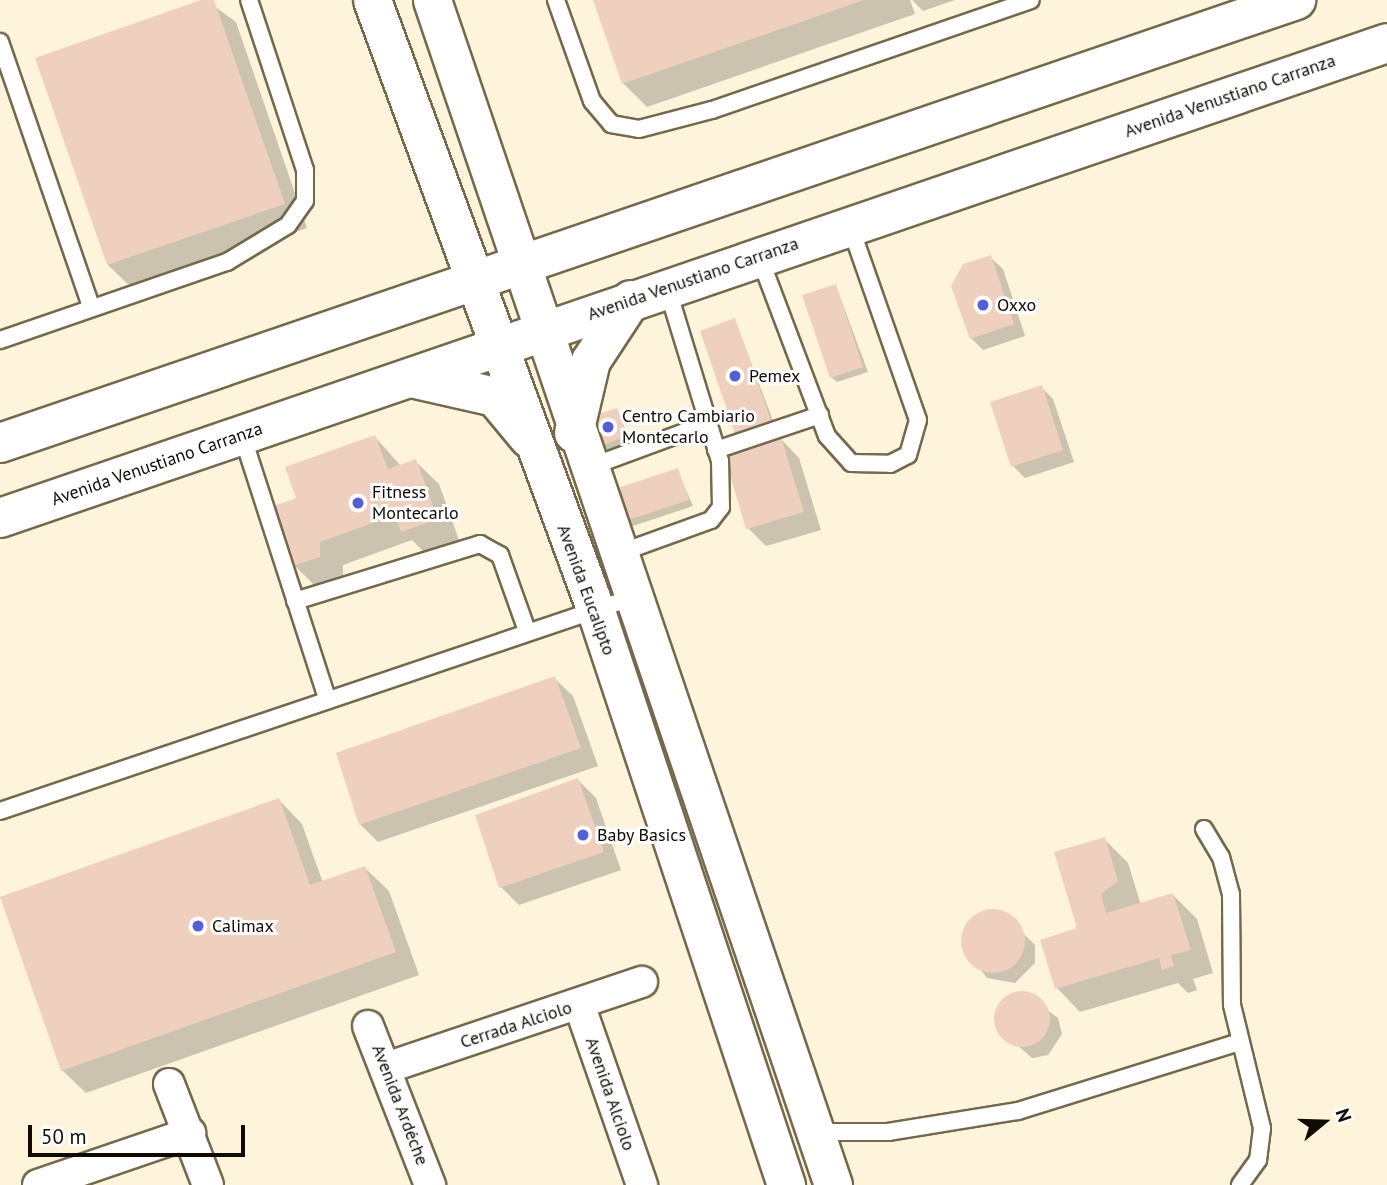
<!DOCTYPE html>
<meta charset="utf-8">
<style>
body{margin:0}
#map{position:relative;width:1387px;height:1185px;overflow:hidden;background:#fef3db;font-family:"PT Sans",sans-serif}
div>[style]{position:absolute}
[style*='--x']{left:calc(var(--x)*1px);top:calc(var(--y)*1px);width:calc(var(--w)*1px);rotate:calc(var(--a)*1deg)}
.shadow>*{inset:0;background:#0003}
.building>*{inset:0;background:#efd0be}
.round{border-radius:50%}
.roads{filter:drop-shadow(2px 0 #74684d) drop-shadow(-2px 0 #74684d) drop-shadow(0 2px #74684d) drop-shadow(0 -2px #74684d)}
.service>*{height:16px;margin:-8px;padding:0 8px;transform-origin:8px;border-radius:8px;background:#fff}
.minor>*{height:30px;margin:-15px;padding:0 15px;transform-origin:15px;border-radius:15px;background:#fff}
.tertiary>*{height:37px;margin:-18.5px;padding:0 18.5px;transform-origin:18.5px;border-radius:18.5px;background:#fff}
.secondary>*{height:38px;margin:-19px;padding:0 19px;transform-origin:19px;border-radius:19px;background:#fff}
.dots>*{width:19px;height:19px;translate:-50% -50%;box-sizing:border-box;border:4px solid #fff;border-radius:50%}
span{translate:-50% -50%;white-space:nowrap;text-align:center;line-height:1.15;-webkit-text-stroke:6px #fff;paint-order:stroke}
.street-label{font-size:18px;color:#0f0b03}
.poi-label{font-size:18px;color:#0f0b03}
.left{translate:0 -50%;text-align:left}
.north{position:absolute;left:1289px;top:1087px;width:70px;height:70px;-webkit-text-stroke:5px #fff;paint-order:stroke;rotate:71deg;font-size:19px;font-weight:700;line-height:28px;text-align:center;color:#0f0b03}
.north::after{content:'';display:block;margin:auto;width:24px;height:32px;background:#0f0b03;clip-path:polygon(50% 0,100% 100%,50% 72%,0 100%)}
.scale{position:absolute;left:28px;top:1125px;width:217px;height:32px;box-sizing:border-box;border:4px solid #0f0b03;border-top:0;padding-left:9px;font-size:21px;line-height:24px;white-space:nowrap;color:#0f0b03;-webkit-text-stroke:5px #fff;paint-order:stroke}
</style>
<div id="map">
<div class="shadow">
<i style="clip-path:polygon(206px 0,236px 22px,307px 228px,132px 288px,108px 265px)"></i>
<i style="clip-path:polygon(594px 0,910px 0,915px 14px,647px 107px,623px 83px)"></i>
<i style="clip-path:polygon(912px 0,955px 0,923px 11px)"></i>
<i style="clip-path:polygon(990px 257px,1003px 269px,1025px 336px,983px 350px,971px 338px)"></i>
<i style="clip-path:polygon(836px 286px,868px 372px,837px 382px,831px 377px)"></i>
<i style="clip-path:polygon(735px 320px,775px 426px,742px 437px,737px 432px)"></i>
<i style="clip-path:polygon(1041px 387px,1053px 399px,1074px 462px,1025px 478px,1013px 466px)"></i>
<i style="clip-path:polygon(616px 410px,632px 442px,608px 450px,602px 445px)"></i>
<i style="clip-path:polygon(375px 437px,401px 466px,415px 461px,439px 484px,460px 543px,427px 555px,412px 540px,343px 565px,343px 580px,318px 589px,294px 565px,298px 499px)"></i>
<i style="clip-path:polygon(781px 439px,799px 458px,821px 530px,766px 546px,748px 528px)"></i>
<i style="clip-path:polygon(677px 470px,693px 506px,633px 526px,627px 520px)"></i>
<i style="clip-path:polygon(554px 678px,573px 696px,598px 766px,378px 842px,360px 824px)"></i>
<i style="clip-path:polygon(578px 780px,596px 798px,621px 870px,519px 905px,501px 887px)"></i>
<i style="clip-path:polygon(279px 800px,302px 824px,323px 883px,365px 868px,389px 891px,419px 975px,86px 1093px,62px 1070px)"></i>
<i style="clip-path:polygon(1104px 839px,1128px 863px,1141px 905px,1173px 895px,1197px 919px,1213px 973px,1193px 979px,1197px 990px,1188px 993px,1178px 983px,1080px 1012px,1057px 988px)"></i>
<i style="clip-path:polygon(1001px 912px,1035px 945px,1035px 963px,1015px 983px,987px 978px,964px 948px,966px 928px,981px 914px)"></i>
<i style="clip-path:polygon(1023px 992px,1058px 1018px,1062px 1034px,1048px 1055px,1032px 1058px,998px 1029px,997px 1012px,1006px 997px)"></i>
</div>
<div class="building">
<i style="clip-path:polygon(201px 0,214px 0,285px 204px,107px 265px,35px 58px)"></i>
<i style="clip-path:polygon(593px 0,864px 0,622px 84px)"></i>
<i style="clip-path:polygon(991px 255px,1014px 324px,970px 339px,951px 286px,963px 264px)"></i>
<i style="clip-path:polygon(836px 284px,863px 367px,830px 378px,802px 295px)"></i>
<i style="clip-path:polygon(735px 318px,771px 421px,735px 433px,700px 331px)"></i>
<i style="clip-path:polygon(1042px 385px,1063px 450px,1011px 467px,990px 402px)"></i>
<i style="clip-path:polygon(617px 408px,627px 436px,600px 446px,590px 417px)"></i>
<i style="clip-path:polygon(375px 435px,388px 469px,416px 459px,438px 519px,401px 532px,395px 515px,320px 542px,320px 557px,292px 566px,271px 507px,296px 498px,285px 467px)"></i>
<i style="clip-path:polygon(781px 437px,804px 512px,746px 529px,724px 455px)"></i>
<i style="clip-path:polygon(678px 468px,689px 500px,625px 521px,615px 489px)"></i>
<i style="clip-path:polygon(555px 676px,581px 748px,359px 825px,336px 753px)"></i>
<i style="clip-path:polygon(578px 778px,604px 852px,499px 888px,475px 815px)"></i>
<i style="clip-path:polygon(279px 798px,310px 885px,365px 866px,396px 952px,61px 1071px,0 897px)"></i>
<i style="clip-path:polygon(1105px 837px,1118px 881px,1101px 894px,1106px 913px,1173px 893px,1191px 950px,1171px 955px,1174px 966px,1162px 970px,1159px 958px,1055px 989px,1040px 940px,1077px 928px,1054px 852px)"></i>
<i class="round" style="left:961px;top:909px;width:64px;height:64px"></i>
<i class="round" style="left:994px;top:991px;width:56px;height:56px"></i>
</div>
<div class="roads">
<div class="service">
<i style="--x:556;--y:0;--w:107;--a:70.4"></i>
<i style="--x:592;--y:101;--w:30;--a:50"></i>
<i style="--x:611;--y:124;--w:28;--a:10"></i>
<i style="--x:639;--y:129;--w:75;--a:-14.6"></i>
<i style="--x:712;--y:110;--w:337;--a:-19"></i>
<i style="--x:0;--y:42;--w:280;--a:71"></i>
<i style="--x:759;--y:256;--w:192;--a:69.3"></i>
<i style="--x:827;--y:436;--w:36;--a:48"></i>
<i style="--x:851;--y:463;--w:39;--a:1"></i>
<i style="--x:890;--y:464;--w:20;--a:-27"></i>
<i style="--x:908;--y:455;--w:36;--a:-74"></i>
<i style="--x:918;--y:420;--w:206;--a:-109.3"></i>
<i style="--x:0;--y:340;--w:240;--a:-19"></i>
<i style="--x:227;--y:262;--w:71;--a:-31.2"></i>
<i style="--x:288;--y:225;--w:29;--a:-55"></i>
<i style="--x:305;--y:201;--w:31;--a:-90"></i>
<i style="--x:305;--y:170;--w:179;--a:-108.2"></i>
<i style="--x:242;--y:435;--w:276;--a:72.1"></i>
<i style="--x:716;--y:450;--w:110;--a:-18.6"></i>
<i style="--x:590;--y:467;--w:127;--a:-20.3"></i>
<i style="--x:617;--y:554;--w:100;--a:-19.9"></i>
<i style="--x:711;--y:520;--w:16;--a:-52"></i>
<i style="--x:721;--y:507;--w:46;--a:-91.2"></i>
<i style="--x:720;--y:461;--w:181;--a:-107"></i>
<i style="--x:295;--y:601;--w:194;--a:-17.1"></i>
<i style="--x:480;--y:544;--w:23;--a:29"></i>
<i style="--x:500;--y:555;--w:81;--a:70.4"></i>
<i style="--x:0;--y:811;--w:666;--a:-18.65"></i>
<i style="--x:1204;--y:829;--w:33;--a:59"></i>
<i style="--x:1221;--y:857;--w:38;--a:75"></i>
<i style="--x:1231;--y:894;--w:111;--a:89.5"></i>
<i style="--x:1232;--y:1005;--w:127;--a:76.3"></i>
<i style="--x:1262;--y:1128;--w:32;--a:97"></i>
<i style="--x:1258;--y:1160;--w:31;--a:126"></i>
<i style="--x:814;--y:1132;--w:74;--a:0"></i>
<i style="--x:888;--y:1132;--w:132;--a:-9.2"></i>
<i style="--x:1018;--y:1111;--w:232;--a:-17.3"></i>
</div>
<div class="minor">
<i style="--x:579;--y:1004;--w:192;--a:70.8"></i>
<i style="--x:368;--y:1026;--w:171;--a:68.7"></i>
<i style="--x:389;--y:1067;--w:267;--a:-18.6"></i>
<i style="--x:169;--y:1084;--w:108;--a:68.9"></i>
<i style="--x:38;--y:1185;--w:161;--a:-18.9"></i>
</div>
<div class="tertiary">
<i style="--x:372;--y:0;--w:648;--a:69.86"></i>
<i style="--x:595;--y:608;--w:608;--a:71.68"></i>
<i style="--x:432;--y:0;--w:1251;--a:71.3"></i>
</div>
<div class="secondary">
<i style="--x:411;--y:378;--w:86;--a:12.7"></i>
<i style="--x:495;--y:397;--w:53;--a:50.3"></i>
<i style="--x:574;--y:433;--w:74;--a:-76.7"></i>
<i style="--x:591;--y:361;--w:73;--a:-56.7"></i>
<i style="--x:0;--y:443;--w:1370;--a:-18.87"></i>
<i style="--x:0;--y:518;--w:1466;--a:-18.9"></i>
</div>
</div>
<div class="dots">
<i style="left:983px;top:305px;background:#555ed5"></i>
<i style="left:735px;top:376px;background:#555ed5"></i>
<i style="left:608px;top:427px;background:#555ed5"></i>
<i style="left:358px;top:503px;background:#555ed5"></i>
<i style="left:583px;top:835px;background:#555ed5"></i>
<i style="left:198px;top:926px;background:#555ed5"></i>
</div>
<div class="street-label">
<span style="left:1230px;top:96px;rotate:-19deg">Avenida Venustiano Carranza</span>
<span style="left:693px;top:279px;rotate:-19deg">Avenida Venustiano Carranza</span>
<span style="left:157px;top:464px;rotate:-19deg">Avenida Venustiano Carranza</span>
<span style="left:586px;top:590px;rotate:70deg">Avenida Eucalipto</span>
<span style="left:516px;top:1025px;rotate:-18deg">Cerrada Alciolo</span>
<span style="left:610px;top:1094px;rotate:71deg">Avenida Alciolo</span>
<span style="left:400px;top:1105px;rotate:69deg">Avenida Ardéche</span>
</div>
<div class="poi-label">
<span class="left" style="left:997px;top:305px">Oxxo</span>
<span class="left" style="left:749px;top:376px">Pemex</span>
<span class="left" style="left:622px;top:427px">Centro Cambiario<br>Montecarlo</span>
<span class="left" style="left:372px;top:503px">Fitness<br>Montecarlo</span>
<span class="left" style="left:597px;top:835px">Baby Basics</span>
<span class="left" style="left:212px;top:926px">Calimax</span>
</div>
<div class="north">N</div>
<div class="scale">50 m</div>
</div>
